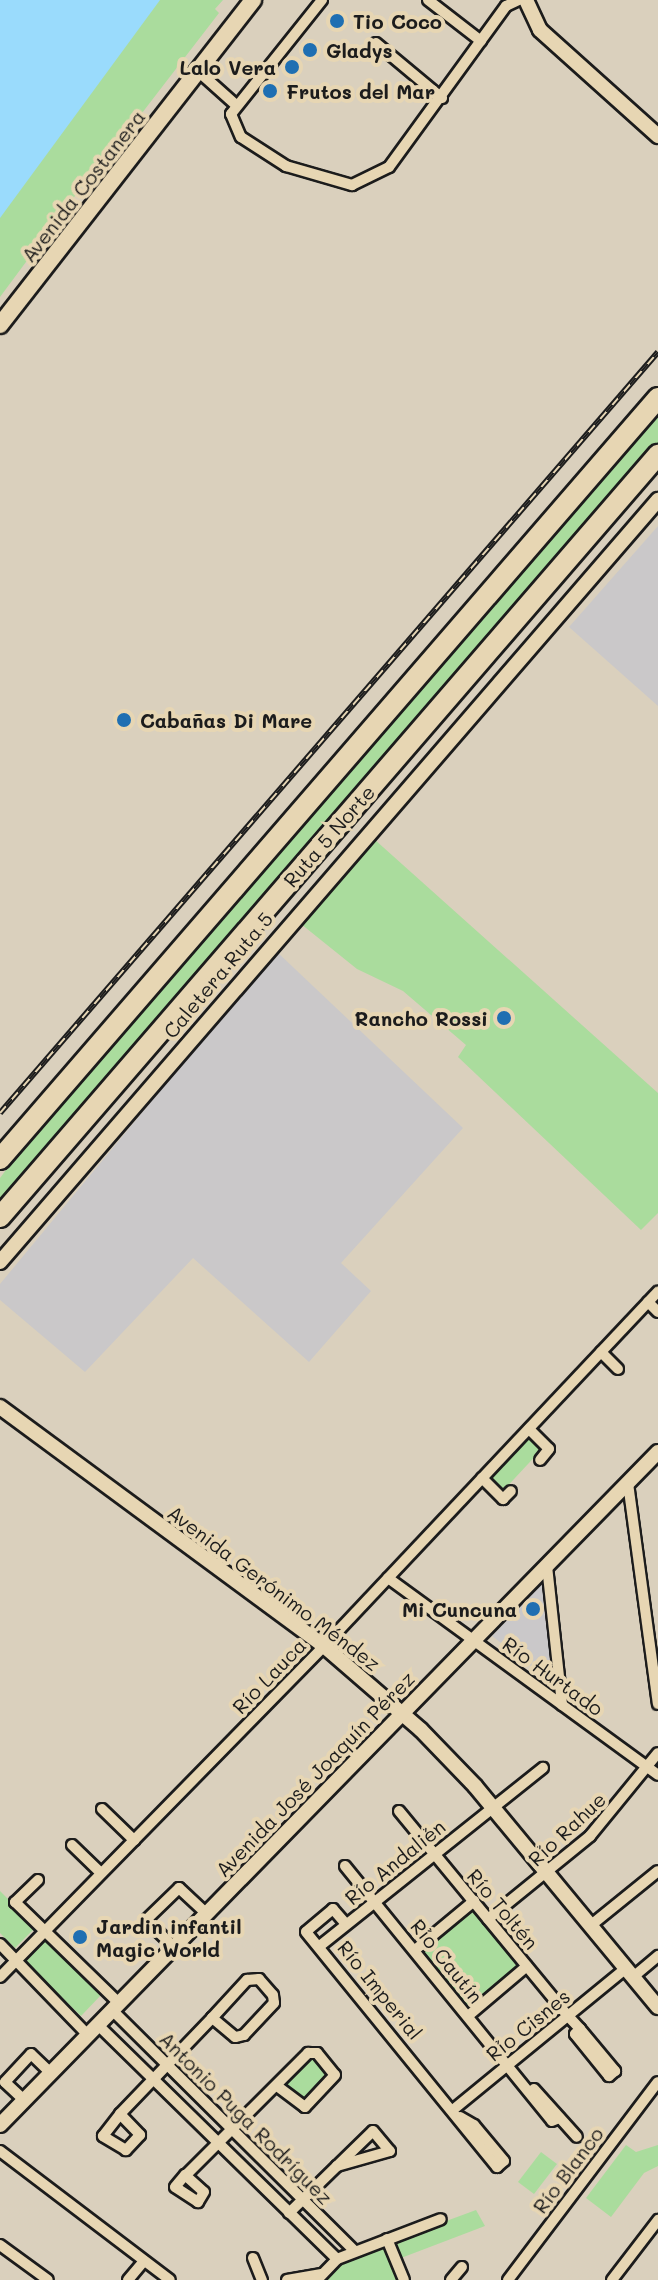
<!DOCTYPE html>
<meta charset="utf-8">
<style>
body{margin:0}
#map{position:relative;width:658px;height:2280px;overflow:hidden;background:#dad0bd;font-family:Mali,sans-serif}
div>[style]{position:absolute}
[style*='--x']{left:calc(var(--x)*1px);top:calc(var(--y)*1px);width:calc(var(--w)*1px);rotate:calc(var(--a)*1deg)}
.built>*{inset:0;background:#cac8c9}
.green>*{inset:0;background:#aadc9d}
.water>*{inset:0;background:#9adbfc}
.roads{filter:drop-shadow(2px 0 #1c1c1c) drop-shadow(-2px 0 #1c1c1c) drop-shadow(0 2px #1c1c1c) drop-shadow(0 -2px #1c1c1c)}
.street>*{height:10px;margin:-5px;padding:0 5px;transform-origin:5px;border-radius:5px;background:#e7d6b3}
.secondary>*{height:14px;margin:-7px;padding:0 7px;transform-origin:7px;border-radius:7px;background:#e7d6b3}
.primary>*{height:16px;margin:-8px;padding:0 8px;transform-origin:8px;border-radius:8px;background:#e7d6b3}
.highway>*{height:20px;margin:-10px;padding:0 10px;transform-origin:10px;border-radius:10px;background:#e7d6b3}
.rail>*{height:6px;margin-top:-3px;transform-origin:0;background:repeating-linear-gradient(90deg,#e7d6b3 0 9px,#1c1c1c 0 18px);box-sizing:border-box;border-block:2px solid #1c1c1c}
.dots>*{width:22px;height:22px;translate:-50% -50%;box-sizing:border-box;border:4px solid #e7d6b3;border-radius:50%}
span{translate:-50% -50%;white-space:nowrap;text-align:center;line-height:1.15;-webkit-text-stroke:8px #e7d6b3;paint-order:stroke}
.poi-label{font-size:20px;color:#1c1c1c;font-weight:700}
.left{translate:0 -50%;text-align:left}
.right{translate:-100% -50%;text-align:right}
.street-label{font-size:20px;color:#1c1c1c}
</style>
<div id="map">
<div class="built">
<i style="clip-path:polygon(658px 526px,658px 706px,569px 627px)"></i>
<i style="clip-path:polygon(276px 951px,463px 1128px,341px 1263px,371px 1291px,309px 1362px,193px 1258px,85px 1372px,0 1300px,0 1284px)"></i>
<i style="clip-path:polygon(544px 1582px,557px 1686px,492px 1636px)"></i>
</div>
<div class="green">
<i style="clip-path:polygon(49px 0,223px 0,215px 9px,219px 13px,142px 113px,138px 111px,0 297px,0 62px)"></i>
<i style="clip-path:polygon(658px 407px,658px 444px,0 1207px,0 1178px,26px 1143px)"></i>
<i style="clip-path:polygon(374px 839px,658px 1093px,658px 1213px,641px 1230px,458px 1057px,466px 1045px,403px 991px,357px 969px,301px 924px)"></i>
<i style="clip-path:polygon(527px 1437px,541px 1450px,503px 1491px,489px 1478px)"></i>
<i style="clip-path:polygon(0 1891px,36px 1927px,15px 1948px,0 1933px)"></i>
<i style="clip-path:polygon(473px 1908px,521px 1965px,468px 2009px,420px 1952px)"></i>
<i style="clip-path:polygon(46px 1940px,102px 1994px,81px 2016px,25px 1962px)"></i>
<i style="clip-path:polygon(312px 2055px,331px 2073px,307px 2104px,283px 2084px)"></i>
<i style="clip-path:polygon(626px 2145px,636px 2152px,658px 2145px,658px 2166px,644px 2173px,611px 2217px,586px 2198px)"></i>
<i style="clip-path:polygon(541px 2152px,557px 2164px,534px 2194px,518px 2182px)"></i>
<i style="clip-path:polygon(476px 2210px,485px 2226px,401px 2258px,395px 2240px)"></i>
<i style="clip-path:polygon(384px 2246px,398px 2280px,323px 2280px,342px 2262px)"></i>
</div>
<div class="water">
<i style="clip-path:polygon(0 0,160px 0,0 218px)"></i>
</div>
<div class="roads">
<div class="street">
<i style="--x:322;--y:0;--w:146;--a:128.6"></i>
<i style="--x:231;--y:114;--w:25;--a:67"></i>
<i style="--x:241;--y:137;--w:54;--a:32.8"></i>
<i style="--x:286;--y:166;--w:69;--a:16.1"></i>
<i style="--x:352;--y:185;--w:41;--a:-25.9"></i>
<i style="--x:389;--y:167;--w:199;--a:-54"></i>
<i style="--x:506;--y:6;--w:14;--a:-25"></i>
<i style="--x:428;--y:0;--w:67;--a:37.7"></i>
<i style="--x:376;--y:43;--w:86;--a:39.8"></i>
<i style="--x:198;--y:71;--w:51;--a:41.8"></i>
<i style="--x:648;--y:1302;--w:14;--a:45"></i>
<i style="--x:601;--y:1352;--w:24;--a:45"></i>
<i style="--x:529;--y:1429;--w:28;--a:45"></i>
<i style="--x:549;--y:1449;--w:14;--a:129"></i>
<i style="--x:482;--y:1478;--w:30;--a:45"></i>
<i style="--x:503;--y:1499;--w:11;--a:-45"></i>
<i style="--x:628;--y:1483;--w:223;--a:82.3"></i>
<i style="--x:547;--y:1566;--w:140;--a:83.8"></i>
<i style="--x:388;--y:1578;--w:334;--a:36.1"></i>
<i style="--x:102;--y:1809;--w:45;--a:44.1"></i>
<i style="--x:399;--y:1811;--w:266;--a:50.5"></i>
<i style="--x:568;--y:2016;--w:18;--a:47"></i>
<i style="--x:580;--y:2029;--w:55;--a:50.2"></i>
<i style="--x:615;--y:2071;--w:8;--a:140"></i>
<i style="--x:609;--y:2076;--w:54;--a:-129"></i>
<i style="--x:575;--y:2034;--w:7;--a:-45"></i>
<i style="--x:72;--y:1845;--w:40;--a:44"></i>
<i style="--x:345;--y:1866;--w:328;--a:50.9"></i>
<i style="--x:552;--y:2121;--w:8;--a:-23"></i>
<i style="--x:38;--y:1880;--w:32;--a:136"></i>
<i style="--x:15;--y:1902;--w:145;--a:44.2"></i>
<i style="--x:488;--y:1919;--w:132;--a:-39.1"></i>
<i style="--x:590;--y:1836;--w:107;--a:-50.7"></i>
<i style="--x:346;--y:1924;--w:20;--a:-131"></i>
<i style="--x:333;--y:1909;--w:35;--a:140"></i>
<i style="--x:306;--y:1932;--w:303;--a:50.9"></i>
<i style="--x:497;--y:2167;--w:9;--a:-41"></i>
<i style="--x:504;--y:2161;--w:47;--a:-129.8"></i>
<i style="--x:474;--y:2125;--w:16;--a:-150"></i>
<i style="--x:590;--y:1926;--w:87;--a:-39"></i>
<i style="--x:0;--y:1944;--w:127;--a:46"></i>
<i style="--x:321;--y:1945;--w:284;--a:-38.6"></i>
<i style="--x:174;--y:1947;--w:39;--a:-136"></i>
<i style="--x:146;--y:1920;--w:46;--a:-44.1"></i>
<i style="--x:179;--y:1888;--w:38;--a:43"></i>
<i style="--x:415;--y:1950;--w:77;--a:-39.7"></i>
<i style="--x:0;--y:1977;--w:463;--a:-45.6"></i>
<i style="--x:324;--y:1646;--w:487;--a:-46.7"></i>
<i style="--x:633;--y:1977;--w:33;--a:-40"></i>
<i style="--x:259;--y:1979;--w:21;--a:49"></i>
<i style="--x:273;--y:1995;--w:8;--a:83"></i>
<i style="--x:274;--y:2003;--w:44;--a:133.2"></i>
<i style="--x:244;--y:2035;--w:9;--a:167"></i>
<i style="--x:235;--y:2037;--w:30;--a:-140"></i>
<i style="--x:212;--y:2018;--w:52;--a:-47.4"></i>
<i style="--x:247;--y:1980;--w:12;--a:-5"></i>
<i style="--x:112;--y:2010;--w:342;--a:44.8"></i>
<i style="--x:468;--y:2016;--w:77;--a:-40.3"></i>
<i style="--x:98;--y:2025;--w:334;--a:44.4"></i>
<i style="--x:534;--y:2089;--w:64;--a:48.1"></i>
<i style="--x:24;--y:2100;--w:26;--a:-137"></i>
<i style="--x:5;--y:2082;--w:38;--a:-47"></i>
<i style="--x:31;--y:2054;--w:28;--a:44"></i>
<i style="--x:454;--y:2109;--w:222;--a:-39.3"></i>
<i style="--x:120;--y:2114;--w:133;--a:-46.2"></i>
<i style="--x:120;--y:2114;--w:29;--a:46"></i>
<i style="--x:140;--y:2135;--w:21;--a:133"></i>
<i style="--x:126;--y:2150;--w:27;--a:-149"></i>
<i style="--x:103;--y:2136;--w:28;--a:-52"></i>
<i style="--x:0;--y:2151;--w:213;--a:37.2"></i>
<i style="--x:185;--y:2175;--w:25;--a:42"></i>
<i style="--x:204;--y:2192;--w:12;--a:121"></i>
<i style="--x:198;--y:2202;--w:27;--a:-147"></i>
<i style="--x:175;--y:2187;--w:16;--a:-50"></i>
<i style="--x:186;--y:2175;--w:173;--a:-45"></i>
<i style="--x:308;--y:2053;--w:9;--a:0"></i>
<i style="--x:317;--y:2053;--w:28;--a:51"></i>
<i style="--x:335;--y:2075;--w:44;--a:133.2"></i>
<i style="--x:305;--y:2107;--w:35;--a:-143"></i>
<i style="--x:289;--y:2213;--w:67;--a:-44.4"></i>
<i style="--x:337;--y:2166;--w:50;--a:-44.2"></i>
<i style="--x:373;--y:2131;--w:26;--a:50"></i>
<i style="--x:390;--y:2151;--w:55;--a:164.2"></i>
<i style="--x:387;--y:2239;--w:44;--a:67.5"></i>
<i style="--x:0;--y:2245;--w:59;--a:36.1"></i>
<i style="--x:253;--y:2258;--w:24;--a:68"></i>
<i style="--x:128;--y:2280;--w:25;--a:-50"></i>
<i style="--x:287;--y:2280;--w:35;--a:-10"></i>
<i style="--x:317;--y:2280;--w:29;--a:-46"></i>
<i style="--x:337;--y:2259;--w:111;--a:-21"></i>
<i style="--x:451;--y:2280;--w:17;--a:-50"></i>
<i style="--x:508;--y:2280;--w:248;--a:-52.9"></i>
<i style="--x:612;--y:2280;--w:76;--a:-52.5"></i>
</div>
<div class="secondary">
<i style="--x:526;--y:0;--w:33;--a:65"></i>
<i style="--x:540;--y:30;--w:159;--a:41.9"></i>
<i style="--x:0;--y:1262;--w:1007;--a:-49.19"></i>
<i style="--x:0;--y:1407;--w:403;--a:36.4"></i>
<i style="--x:324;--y:1646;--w:128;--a:40.9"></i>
<i style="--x:421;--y:1730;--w:78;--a:46"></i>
<i style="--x:475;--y:1786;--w:287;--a:50.4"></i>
<i style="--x:0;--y:2125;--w:941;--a:-45.65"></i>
</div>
<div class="primary">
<i style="--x:0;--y:325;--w:412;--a:-52.1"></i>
</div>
<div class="highway">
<i style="--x:0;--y:1159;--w:1006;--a:-49.15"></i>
<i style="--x:0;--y:1217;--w:1007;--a:-49.19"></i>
</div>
</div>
<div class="rail">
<i style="--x:0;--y:1113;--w:1006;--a:-49.15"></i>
</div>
<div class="dots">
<i style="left:337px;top:21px;background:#1f6fb2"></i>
<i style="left:310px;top:50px;background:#1f6fb2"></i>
<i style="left:292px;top:67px;background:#1f6fb2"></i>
<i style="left:270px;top:91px;background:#1f6fb2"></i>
<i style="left:124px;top:720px;background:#1f6fb2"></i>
<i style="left:504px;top:1018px;background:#1f6fb2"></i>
<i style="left:533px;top:1609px;background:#1f6fb2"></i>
<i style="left:80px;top:1937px;background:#1f6fb2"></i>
</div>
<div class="poi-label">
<span class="left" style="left:353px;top:21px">Tio Coco</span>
<span class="left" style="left:326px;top:50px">Gladys</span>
<span class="right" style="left:276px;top:67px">Lalo Vera</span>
<span class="left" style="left:286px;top:91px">Frutos del Mar</span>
<span class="left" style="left:140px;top:720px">Cabañas Di Mare</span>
<span class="right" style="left:488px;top:1018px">Rancho Rossi</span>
<span class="right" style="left:517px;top:1609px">Mi Cuncuna</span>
<span class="left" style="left:96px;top:1938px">Jardin infantil<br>Magic World</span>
</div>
<div class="street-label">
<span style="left:83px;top:186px;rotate:-52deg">Avenida Costanera</span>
<span style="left:329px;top:836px;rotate:-49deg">Ruta 5 Norte</span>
<span style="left:218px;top:975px;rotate:-50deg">Caletera Ruta 5</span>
<span style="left:274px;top:1588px;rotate:37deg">Avenida Gerónimo Méndez</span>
<span style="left:269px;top:1676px;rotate:-46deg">Río Lauca</span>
<span style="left:553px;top:1676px;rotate:36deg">Río Hurtado</span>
<span style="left:315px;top:1774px;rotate:-46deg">Avenida José Joaquín Pérez</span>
<span style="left:567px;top:1829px;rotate:-43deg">Río Rahue</span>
<span style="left:395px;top:1862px;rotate:-39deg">Río Andalién</span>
<span style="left:503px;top:1909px;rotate:50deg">Río Toltén</span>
<span style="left:447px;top:1961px;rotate:51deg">Río Cautín</span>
<span style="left:380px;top:1990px;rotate:51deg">Río Imperial</span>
<span style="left:528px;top:2025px;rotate:-39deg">Río Cisnes</span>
<span style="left:246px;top:2118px;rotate:45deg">Antonio Puga Rodríguez</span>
<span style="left:568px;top:2170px;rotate:-53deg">Río Blanco</span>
</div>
</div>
